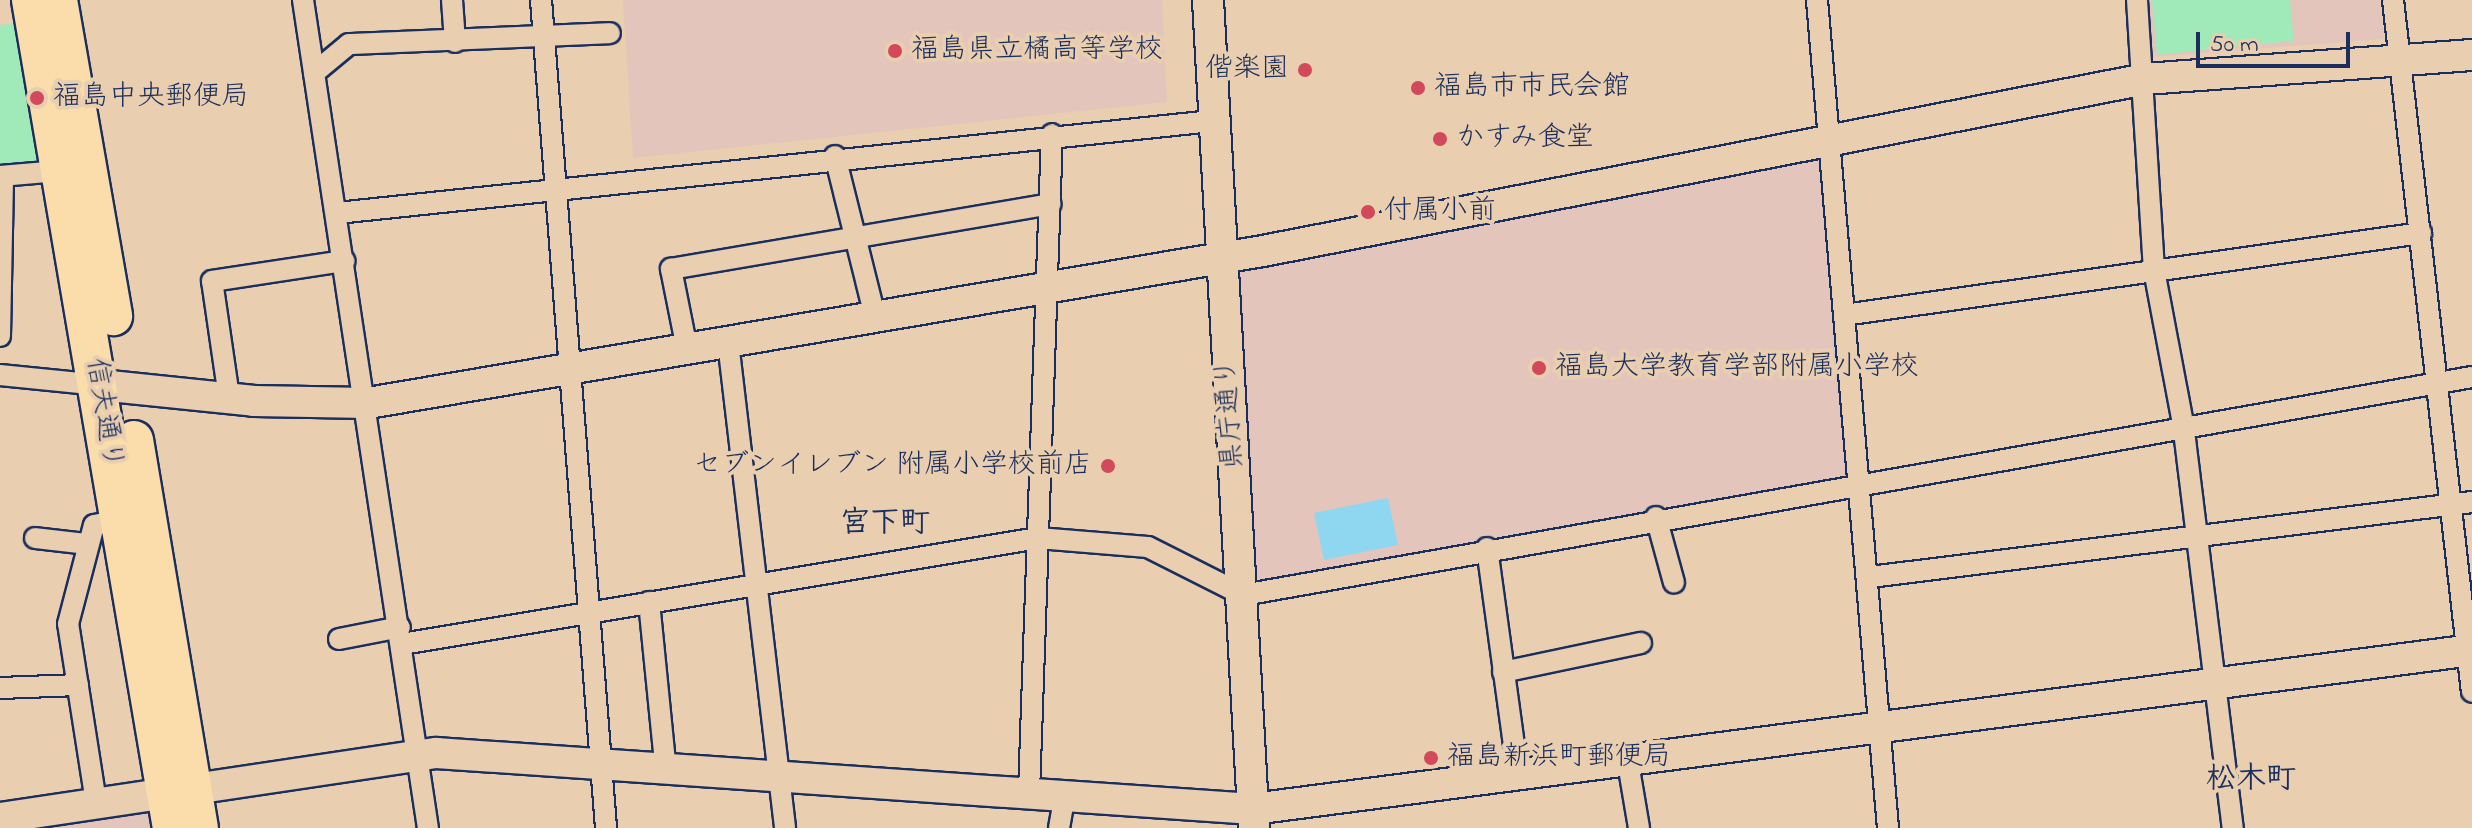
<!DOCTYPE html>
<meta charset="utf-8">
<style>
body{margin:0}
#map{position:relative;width:2472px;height:828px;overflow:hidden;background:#e9ceb0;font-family:"Indie Flower","Klee One",sans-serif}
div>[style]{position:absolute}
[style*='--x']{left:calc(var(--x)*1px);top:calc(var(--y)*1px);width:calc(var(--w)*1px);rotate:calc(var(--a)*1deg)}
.built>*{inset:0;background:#e4c5bb}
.green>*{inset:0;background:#a0e9b8}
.water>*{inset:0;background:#8fd6f0}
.roads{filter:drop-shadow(2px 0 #1b2f5e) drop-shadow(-2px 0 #1b2f5e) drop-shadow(0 2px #1b2f5e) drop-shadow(0 -2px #1b2f5e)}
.street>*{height:20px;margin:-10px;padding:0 10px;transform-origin:10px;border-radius:10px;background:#e9ceb0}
.secondary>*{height:30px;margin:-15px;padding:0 15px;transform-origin:15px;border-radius:15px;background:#e9ceb0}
.highway>*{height:38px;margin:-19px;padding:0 19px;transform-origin:19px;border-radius:19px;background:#fbddab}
.dots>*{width:22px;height:22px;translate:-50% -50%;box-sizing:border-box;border:4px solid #e9ceb0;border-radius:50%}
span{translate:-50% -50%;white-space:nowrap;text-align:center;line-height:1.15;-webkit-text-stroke:8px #e9ceb0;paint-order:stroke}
.poi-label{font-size:28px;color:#1b2f5e}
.left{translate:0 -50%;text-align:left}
.right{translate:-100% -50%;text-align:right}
.street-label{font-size:28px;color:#1b2f5e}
.neighbourhood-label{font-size:30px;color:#1b2f5e;font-weight:700}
.scale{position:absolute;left:2196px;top:32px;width:154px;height:36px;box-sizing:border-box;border:4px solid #1b2f5e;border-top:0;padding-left:10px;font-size:24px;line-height:28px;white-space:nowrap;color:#1b2f5e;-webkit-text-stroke:6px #e9ceb0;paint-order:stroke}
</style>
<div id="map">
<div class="built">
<i style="clip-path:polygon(623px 0,1162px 0,1167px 102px,633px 158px)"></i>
<i style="clip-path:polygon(2146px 0,2380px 0,2384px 39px,2152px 57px)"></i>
<i style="clip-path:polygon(1830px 138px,1861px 480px,1243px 595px,1220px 256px)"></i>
<i style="clip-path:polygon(147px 809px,151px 828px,28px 828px)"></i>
</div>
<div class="green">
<i style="clip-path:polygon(2152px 0,2290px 0,2294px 41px,2157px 55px)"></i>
<i style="clip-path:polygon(17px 23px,41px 163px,0 166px,0 25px)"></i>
</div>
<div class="water">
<i style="clip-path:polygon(1388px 498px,1398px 545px,1324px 560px,1314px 513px)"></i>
</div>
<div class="roads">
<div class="street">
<i style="--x:303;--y:0;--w:837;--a:81.42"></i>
<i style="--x:452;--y:0;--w:42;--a:85.9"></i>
<i style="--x:541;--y:0;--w:831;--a:85.51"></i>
<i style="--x:1817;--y:0;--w:831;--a:85.1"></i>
<i style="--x:2137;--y:0;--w:271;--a:86.4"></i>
<i style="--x:2154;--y:270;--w:156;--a:79.3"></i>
<i style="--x:2183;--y:423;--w:408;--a:83"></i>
<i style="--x:2393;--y:0;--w:696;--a:83.49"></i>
<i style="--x:314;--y:73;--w:45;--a:-39.6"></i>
<i style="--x:349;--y:44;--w:261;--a:-2.4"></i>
<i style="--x:835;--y:156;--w:166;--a:76"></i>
<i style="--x:0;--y:176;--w:59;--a:-4.8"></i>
<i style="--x:337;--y:213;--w:880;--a:-6"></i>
<i style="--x:1844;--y:315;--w:583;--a:-8.09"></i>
<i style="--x:0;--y:336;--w:160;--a:-88.9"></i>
<i style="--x:728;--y:342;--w:489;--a:83.3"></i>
<i style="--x:687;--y:349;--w:82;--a:-101.3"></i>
<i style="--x:671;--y:269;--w:385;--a:-9.7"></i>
<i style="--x:0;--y:375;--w:100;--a:5.7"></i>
<i style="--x:229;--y:397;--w:117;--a:-98.3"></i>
<i style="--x:212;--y:281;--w:134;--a:-8.6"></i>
<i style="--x:1656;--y:517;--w:68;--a:74.7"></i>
<i style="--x:35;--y:538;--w:52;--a:6.6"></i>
<i style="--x:1487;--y:548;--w:229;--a:82.2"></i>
<i style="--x:1870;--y:577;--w:607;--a:-7.1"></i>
<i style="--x:649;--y:602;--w:170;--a:84.3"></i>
<i style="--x:339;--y:639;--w:62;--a:-11.1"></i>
<i style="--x:402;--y:644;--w:645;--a:-9.46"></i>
<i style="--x:1038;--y:538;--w:110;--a:4.7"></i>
<i style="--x:1148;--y:547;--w:106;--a:26.8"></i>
<i style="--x:1243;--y:595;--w:1248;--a:-10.06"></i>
<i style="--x:1503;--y:672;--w:141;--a:-11.9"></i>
<i style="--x:0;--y:688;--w:78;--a:-2.2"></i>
<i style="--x:1627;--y:757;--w:72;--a:80.4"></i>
<i style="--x:1029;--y:792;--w:658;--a:-88"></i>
<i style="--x:96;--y:802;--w:180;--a:-98.9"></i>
<i style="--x:68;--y:624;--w:102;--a:-75.3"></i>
<i style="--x:94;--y:525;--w:26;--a:-11"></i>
<i style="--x:1059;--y:828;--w:34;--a:-80"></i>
</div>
<div class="secondary">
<i style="--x:1208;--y:0;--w:829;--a:86.82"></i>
<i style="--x:100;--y:385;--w:155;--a:5.9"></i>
<i style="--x:254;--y:401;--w:114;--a:1"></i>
<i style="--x:368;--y:403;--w:908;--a:-9.64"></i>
<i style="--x:1263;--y:251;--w:899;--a:-11.03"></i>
<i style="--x:2145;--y:79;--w:328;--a:-4.2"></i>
<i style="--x:0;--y:818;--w:441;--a:-8.5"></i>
<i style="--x:436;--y:753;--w:819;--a:3.92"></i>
<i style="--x:1253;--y:809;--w:1229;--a:-7.43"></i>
</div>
<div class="highway">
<i style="--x:31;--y:0;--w:840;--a:80.34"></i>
<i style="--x:58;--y:0;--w:321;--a:80.1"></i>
<i style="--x:134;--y:440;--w:393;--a:80.5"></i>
</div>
</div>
<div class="dots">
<i style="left:895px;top:51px;background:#d1495b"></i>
<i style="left:1305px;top:70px;background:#d1495b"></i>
<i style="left:1418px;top:88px;background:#d1495b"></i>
<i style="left:37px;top:98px;background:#d1495b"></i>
<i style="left:1440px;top:139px;background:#d1495b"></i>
<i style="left:1368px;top:212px;background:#d1495b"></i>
<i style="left:1539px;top:368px;background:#d1495b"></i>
<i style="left:1108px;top:466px;background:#d1495b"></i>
<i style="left:1431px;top:758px;background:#d1495b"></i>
</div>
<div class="poi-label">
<span class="left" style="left:911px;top:51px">福島県立橘高等学校</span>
<span class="right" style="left:1289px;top:70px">偕楽園</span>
<span class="left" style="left:1434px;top:88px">福島市市民会館</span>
<span class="left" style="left:53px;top:98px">福島中央郵便局</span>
<span class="left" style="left:1456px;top:139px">かすみ食堂</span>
<span class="left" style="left:1384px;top:212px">付属小前</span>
<span class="left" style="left:1555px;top:368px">福島大学教育学部附属小学校</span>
<span class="right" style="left:1092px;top:466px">セブンイレブン 附属小学校前店</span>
<span class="left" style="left:1447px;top:758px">福島新浜町郵便局</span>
</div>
<div class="street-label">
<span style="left:103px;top:414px;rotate:81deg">信夫通り</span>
<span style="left:1231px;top:414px;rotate:-94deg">県庁通り</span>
</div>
<div class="neighbourhood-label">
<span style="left:885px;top:524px">宮下町</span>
<span style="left:2251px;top:780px">松木町</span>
</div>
<div class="scale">50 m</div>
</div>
